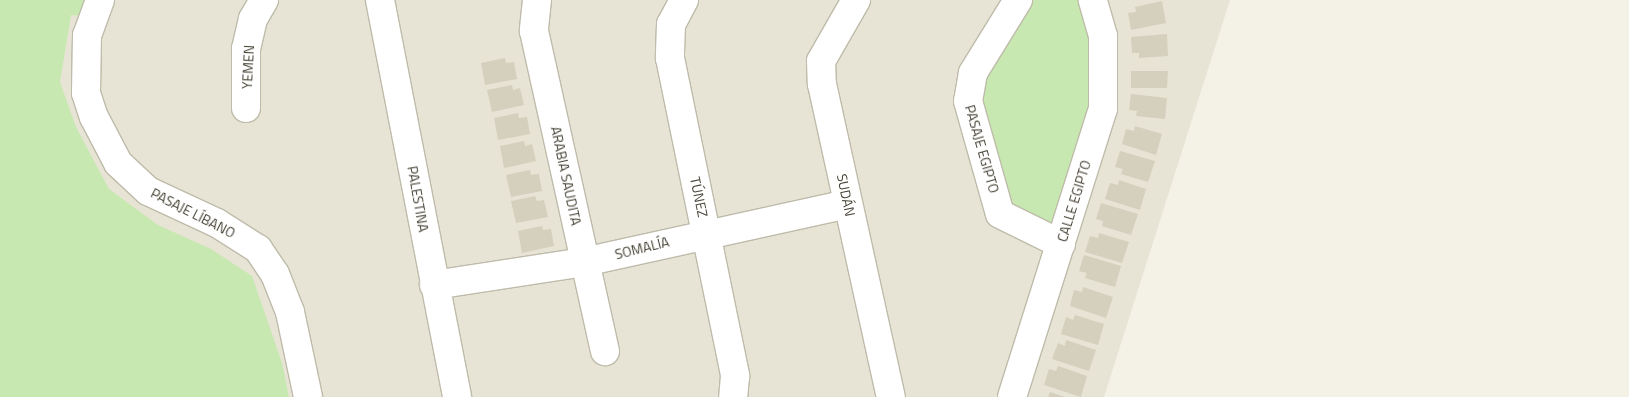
<!DOCTYPE html>
<meta charset="utf-8">
<style>
body{margin:0}
#map{position:relative;width:1629px;height:397px;overflow:hidden;background:#f4f2e7;font-family:"Titillium Web",sans-serif}
div>[style]{position:absolute}
[style*='--x']{left:calc(var(--x)*1px);top:calc(var(--y)*1px);width:calc(var(--w)*1px);rotate:calc(var(--a)*1deg)}
.residential>*{inset:0;background:#e7e4d5}
.green>*{inset:0;background:#c7e8b0}
.building>*{inset:0;background:#d5cfbd}
.roads{filter:drop-shadow(1px 0 #bfbbaa) drop-shadow(-1px 0 #bfbbaa) drop-shadow(0 1px #bfbbaa) drop-shadow(0 -1px #bfbbaa)}
.minor>*{height:28px;margin:-14px;padding:0 14px;transform-origin:14px;border-radius:14px;background:#fff}
span{translate:-50% -50%;white-space:nowrap;text-align:center;line-height:1.15;-webkit-text-stroke:4px #fff;paint-order:stroke}
.street-label{font-size:14px;color:#474336}
</style>
<div id="map">
<div class="residential">
<i style="clip-path:polygon(44px 0,1230px 0,1104px 397px,234px 397px,57px 164px)"></i>
</div>
<div class="green">
<i style="clip-path:polygon(0 0,89px 0,82px 16px,71px 15px,60px 82px,76px 127px,109px 189px,158px 225px,211px 249px,252px 276px,282px 363px,289px 397px,0 397px)"></i>
<i style="clip-path:polygon(1026px 0,1083px 0,1089px 19px,1094px 74px,1090px 115px,1056px 224px,1042px 224px,1004px 210px,977px 86px)"></i>
</div>
<div class="building">
<i style="clip-path:polygon(1162px 1px,1166px 23px,1131px 30px,1128px 13px,1136px 12px,1135px 7px)"></i>
<i style="clip-path:polygon(1167px 34px,1168px 56px,1139px 58px,1139px 53px,1132px 53px,1131px 37px)"></i>
<i style="clip-path:polygon(505px 58px,506px 63px,514px 62px,517px 79px,485px 85px,481px 63px)"></i>
<i style="clip-path:polygon(1131px 71px,1168px 71px,1167px 88px,1131px 88px)"></i>
<i style="clip-path:polygon(512px 85px,513px 90px,520px 88px,524px 105px,492px 112px,487px 90px)"></i>
<i style="clip-path:polygon(1131px 94px,1167px 98px,1165px 119px,1136px 116px,1137px 111px,1129px 110px)"></i>
<i style="clip-path:polygon(518px 113px,519px 118px,527px 117px,530px 134px,498px 140px,494px 118px)"></i>
<i style="clip-path:polygon(1135px 126px,1162px 134px,1156px 155px,1122px 144px,1126px 129px,1134px 131px)"></i>
<i style="clip-path:polygon(524px 141px,525px 146px,532px 144px,536px 161px,504px 168px,500px 146px)"></i>
<i style="clip-path:polygon(1120px 151px,1155px 161px,1148px 182px,1121px 174px,1123px 169px,1115px 167px)"></i>
<i style="clip-path:polygon(530px 170px,531px 175px,539px 174px,542px 191px,511px 197px,506px 175px)"></i>
<i style="clip-path:polygon(1119px 180px,1146px 189px,1140px 210px,1105px 199px,1110px 183px,1118px 185px)"></i>
<i style="clip-path:polygon(535px 196px,537px 201px,544px 200px,548px 217px,516px 223px,511px 201px)"></i>
<i style="clip-path:polygon(1101px 203px,1138px 214px,1131px 235px,1102px 226px,1103px 221px,1096px 219px)"></i>
<i style="clip-path:polygon(542px 226px,543px 230px,551px 229px,554px 246px,522px 253px,518px 231px)"></i>
<i style="clip-path:polygon(1099px 233px,1129px 242px,1122px 263px,1085px 252px,1090px 236px,1098px 238px)"></i>
<i style="clip-path:polygon(1084px 255px,1121px 266px,1115px 287px,1085px 278px,1087px 273px,1079px 271px)"></i>
<i style="clip-path:polygon(1083px 287px,1113px 297px,1106px 318px,1070px 306px,1074px 290px,1082px 292px)"></i>
<i style="clip-path:polygon(1075px 315px,1104px 324px,1098px 345px,1061px 334px,1066px 317px,1073px 320px)"></i>
<i style="clip-path:polygon(1066px 340px,1096px 350px,1089px 371px,1052px 359px,1058px 343px,1065px 346px)"></i>
<i style="clip-path:polygon(1058px 366px,1087px 376px,1081px 397px,1044px 385px,1049px 369px,1056px 371px)"></i>
<i style="clip-path:polygon(1050px 392px,1065px 397px,1048px 397px)"></i>
</div>
<div class="roads">
<div class="minor">
<i style="--x:100;--y:0;--w:37;--a:110"></i>
<i style="--x:87;--y:35;--w:58;--a:91"></i>
<i style="--x:86;--y:93;--w:25;--a:72"></i>
<i style="--x:94;--y:117;--w:52;--a:62.4"></i>
<i style="--x:118;--y:163;--w:41;--a:43"></i>
<i style="--x:148;--y:191;--w:76;--a:24.9"></i>
<i style="--x:217;--y:223;--w:49;--a:32.4"></i>
<i style="--x:258;--y:249;--w:30;--a:56"></i>
<i style="--x:275;--y:274;--w:41;--a:68.5"></i>
<i style="--x:290;--y:312;--w:87;--a:78"></i>
<i style="--x:380;--y:0;--w:404;--a:79"></i>
<i style="--x:537;--y:0;--w:31;--a:96"></i>
<i style="--x:534;--y:31;--w:328;--a:77.5"></i>
<i style="--x:684;--y:0;--w:27;--a:118"></i>
<i style="--x:671;--y:24;--w:34;--a:92"></i>
<i style="--x:670;--y:58;--w:325;--a:78.4"></i>
<i style="--x:735;--y:376;--w:21;--a:95"></i>
<i style="--x:856;--y:0;--w:70;--a:119.8"></i>
<i style="--x:821;--y:61;--w:23;--a:88"></i>
<i style="--x:822;--y:84;--w:321;--a:77.6"></i>
<i style="--x:1018;--y:0;--w:86;--a:121.7"></i>
<i style="--x:973;--y:73;--w:28;--a:100"></i>
<i style="--x:968;--y:101;--w:117;--a:74.2"></i>
<i style="--x:1000;--y:214;--w:68;--a:26.2"></i>
<i style="--x:246;--y:108;--w:59;--a:-90"></i>
<i style="--x:246;--y:49;--w:31;--a:-77"></i>
<i style="--x:253;--y:19;--w:22;--a:-60"></i>
<i style="--x:434;--y:285;--w:152;--a:-8.7"></i>
<i style="--x:584;--y:262;--w:270;--a:-12.4"></i>
<i style="--x:1012;--y:397;--w:302;--a:-72.5"></i>
<i style="--x:1103;--y:109;--w:73;--a:-90"></i>
<i style="--x:1103;--y:36;--w:37;--a:-106"></i>
</div>
</div>
<div class="street-label">
<span style="left:248px;top:67px;rotate:-87deg">YEMEN</span>
<span style="left:982px;top:149px;rotate:74deg">PASAJE EGIPTO</span>
<span style="left:566px;top:176px;rotate:78deg">ARABIA SAUDITA</span>
<span style="left:846px;top:195px;rotate:78deg">SUDÁN</span>
<span style="left:699px;top:197px;rotate:78deg">TÚNEZ</span>
<span style="left:418px;top:199px;rotate:80deg">PALESTINA</span>
<span style="left:1074px;top:201px;rotate:-73deg">CALLE EGIPTO</span>
<span style="left:193px;top:213px;rotate:27deg">PASAJE LÍBANO</span>
<span style="left:642px;top:248px;rotate:-14deg">SOMALÍA</span>
</div>
</div>
